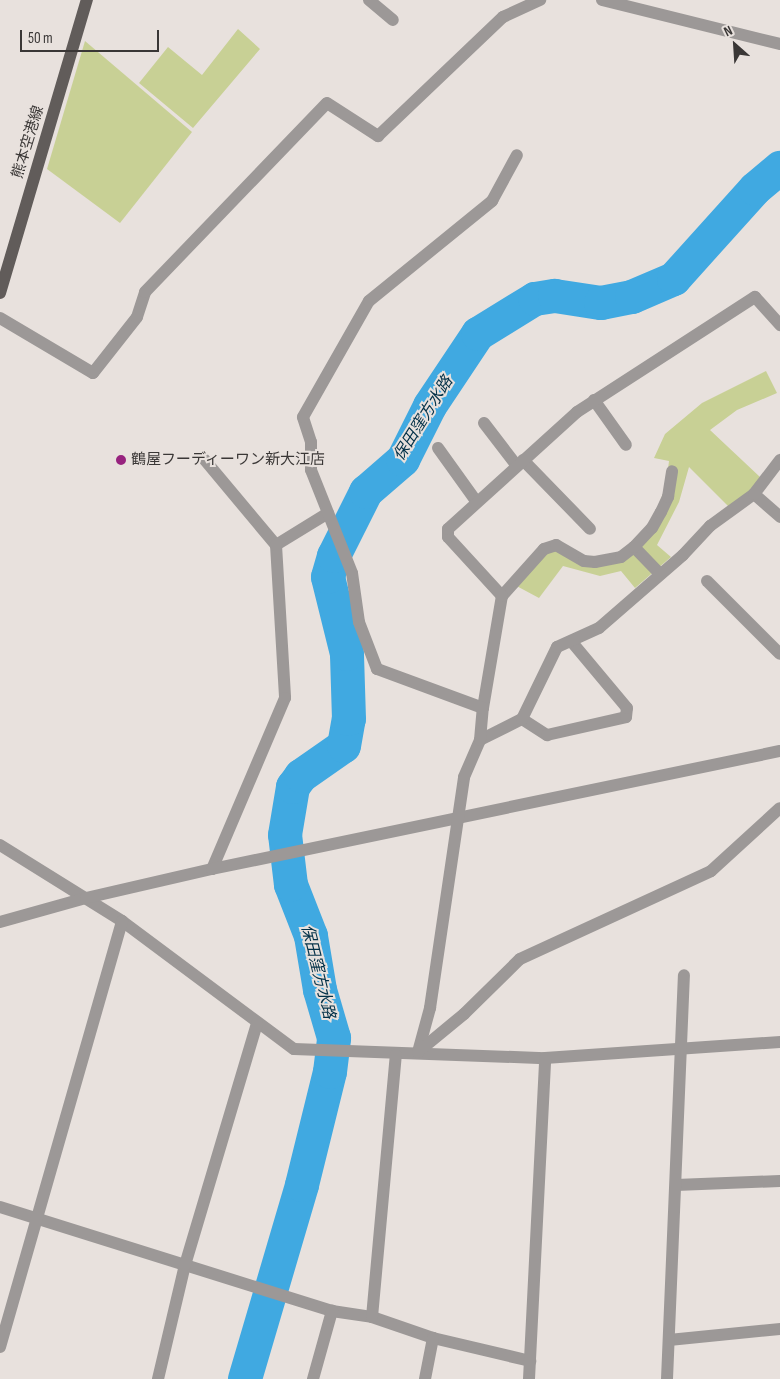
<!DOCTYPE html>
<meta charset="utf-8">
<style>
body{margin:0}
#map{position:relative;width:780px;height:1379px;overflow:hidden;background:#e8e1dd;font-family:"Sofia Sans Condensed","Noto Sans JP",sans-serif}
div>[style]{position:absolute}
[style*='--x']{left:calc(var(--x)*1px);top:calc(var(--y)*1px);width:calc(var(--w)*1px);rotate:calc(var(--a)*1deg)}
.green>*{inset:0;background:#c8d095}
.river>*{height:34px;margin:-17px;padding:0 17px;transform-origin:17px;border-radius:17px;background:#40a9e1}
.minor>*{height:12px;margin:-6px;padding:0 6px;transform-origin:6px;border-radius:6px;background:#9c9897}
.major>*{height:12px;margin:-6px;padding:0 6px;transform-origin:6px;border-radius:6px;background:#615c5a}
.dots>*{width:14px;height:14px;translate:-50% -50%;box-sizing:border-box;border:2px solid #e8e1dd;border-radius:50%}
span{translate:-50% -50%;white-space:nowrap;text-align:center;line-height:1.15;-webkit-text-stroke:4px #e8e1dd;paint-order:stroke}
.street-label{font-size:15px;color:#3a3736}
.poi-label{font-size:15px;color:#3a3736}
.left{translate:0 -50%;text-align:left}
.water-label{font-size:16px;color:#023047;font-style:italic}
.north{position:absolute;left:710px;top:20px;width:50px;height:50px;-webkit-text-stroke:4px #e8e1dd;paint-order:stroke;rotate:334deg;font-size:14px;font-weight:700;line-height:20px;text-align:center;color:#3a3736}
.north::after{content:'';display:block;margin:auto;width:18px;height:22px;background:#3a3736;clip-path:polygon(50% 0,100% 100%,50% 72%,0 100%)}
.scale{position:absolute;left:20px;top:30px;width:139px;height:22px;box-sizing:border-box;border:2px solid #3a3736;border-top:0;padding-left:6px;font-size:15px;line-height:18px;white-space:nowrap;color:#3a3736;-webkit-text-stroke:4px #e8e1dd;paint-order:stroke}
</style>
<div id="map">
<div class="green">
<i style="clip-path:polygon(238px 29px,260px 49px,193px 128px,139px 83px,168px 47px,202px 75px)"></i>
<i style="clip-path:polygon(85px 41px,192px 132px,120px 223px,47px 169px)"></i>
<i style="clip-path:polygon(766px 371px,777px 393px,737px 410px,710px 430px,760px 477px,749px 493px,729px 507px,689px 467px,679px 502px,657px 545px,671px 557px,635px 588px,621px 571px,600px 576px,563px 566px,539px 598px,511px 583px,554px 543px,588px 558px,618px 554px,651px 524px,666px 486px,669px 461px,654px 458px,665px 434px,702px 403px)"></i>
</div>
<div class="river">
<i style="--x:245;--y:1379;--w:202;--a:-73.6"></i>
<i style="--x:302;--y:1185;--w:116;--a:-76.1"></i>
<i style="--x:330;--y:1072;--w:34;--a:-83"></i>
<i style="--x:334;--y:1038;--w:50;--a:-106.3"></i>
<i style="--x:320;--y:990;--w:55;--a:-99.5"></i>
<i style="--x:311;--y:936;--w:55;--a:-111.4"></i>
<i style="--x:291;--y:885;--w:50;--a:-96.8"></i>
<i style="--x:285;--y:835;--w:49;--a:-80.5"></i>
<i style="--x:293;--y:787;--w:14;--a:-54"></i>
<i style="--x:301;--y:776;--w:52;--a:-34.9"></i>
<i style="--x:344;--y:746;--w:27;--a:-80"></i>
<i style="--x:349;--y:719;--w:65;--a:-91.8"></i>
<i style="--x:347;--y:654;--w:79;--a:-103.9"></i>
<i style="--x:328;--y:577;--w:22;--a:-74"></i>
<i style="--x:334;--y:556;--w:72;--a:-63.4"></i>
<i style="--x:366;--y:492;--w:49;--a:-40.9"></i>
<i style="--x:403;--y:460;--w:60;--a:-63.4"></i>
<i style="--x:430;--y:406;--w:87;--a:-56.3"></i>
<i style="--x:478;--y:334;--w:67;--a:-31.6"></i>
<i style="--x:535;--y:299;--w:20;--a:-9"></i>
<i style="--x:555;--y:296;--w:47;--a:8.7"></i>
<i style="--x:601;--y:303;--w:32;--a:-11"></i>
<i style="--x:632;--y:297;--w:46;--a:-23.2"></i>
<i style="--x:674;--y:279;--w:121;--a:-48"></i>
<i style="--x:755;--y:189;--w:33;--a:-40"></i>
</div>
<div class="minor">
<i style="--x:369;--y:0;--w:31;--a:40"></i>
<i style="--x:602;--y:0;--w:183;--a:13.9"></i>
<i style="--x:0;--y:318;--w:108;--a:30.6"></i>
<i style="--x:93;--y:373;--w:71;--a:-51.8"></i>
<i style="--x:137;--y:317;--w:26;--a:-72"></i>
<i style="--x:145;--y:292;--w:262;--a:-46.1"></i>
<i style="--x:327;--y:103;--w:61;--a:32.9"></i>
<i style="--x:378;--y:136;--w:173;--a:-43.6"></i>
<i style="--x:503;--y:17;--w:41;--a:-24.7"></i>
<i style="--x:594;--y:400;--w:55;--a:54.6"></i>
<i style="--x:484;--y:423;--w:54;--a:52.5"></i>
<i style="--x:438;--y:448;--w:65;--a:54.4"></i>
<i style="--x:204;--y:459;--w:112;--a:50.1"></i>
<i style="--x:276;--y:545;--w:153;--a:86.6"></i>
<i style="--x:285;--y:698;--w:186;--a:113.1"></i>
<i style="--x:523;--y:460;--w:96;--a:45.8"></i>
<i style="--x:754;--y:494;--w:35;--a:41"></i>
<i style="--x:276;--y:545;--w:61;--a:-31.6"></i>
<i style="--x:634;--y:547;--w:37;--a:46"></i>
<i style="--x:707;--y:581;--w:103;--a:45"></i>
<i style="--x:502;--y:596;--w:63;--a:-48.2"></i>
<i style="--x:544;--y:549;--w:13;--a:-18"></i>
<i style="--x:556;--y:545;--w:32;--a:30"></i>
<i style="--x:584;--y:561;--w:11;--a:5"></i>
<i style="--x:595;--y:562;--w:26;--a:-11"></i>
<i style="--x:621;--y:557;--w:16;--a:-38"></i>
<i style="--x:634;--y:547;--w:26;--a:-47"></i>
<i style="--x:652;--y:528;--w:18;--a:-61"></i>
<i style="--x:661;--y:512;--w:17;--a:-65"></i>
<i style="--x:668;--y:497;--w:26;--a:-81"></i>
<i style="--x:483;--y:708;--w:114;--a:-80.4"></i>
<i style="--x:502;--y:596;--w:80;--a:-132.5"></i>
<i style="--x:448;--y:537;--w:8;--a:-90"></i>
<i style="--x:448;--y:529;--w:174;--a:-42.2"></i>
<i style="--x:577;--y:412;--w:212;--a:-32.9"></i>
<i style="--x:755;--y:297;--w:38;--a:48"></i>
<i style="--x:522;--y:719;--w:30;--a:33"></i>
<i style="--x:547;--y:735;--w:81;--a:-12.8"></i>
<i style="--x:626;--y:717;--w:9;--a:-84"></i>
<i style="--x:627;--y:708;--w:87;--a:-129.9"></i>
<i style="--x:480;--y:740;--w:47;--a:-26.6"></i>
<i style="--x:522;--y:719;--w:80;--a:-64.1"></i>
<i style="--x:557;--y:647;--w:46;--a:-24.3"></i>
<i style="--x:599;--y:628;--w:111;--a:-41"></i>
<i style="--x:683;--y:555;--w:40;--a:-47"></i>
<i style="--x:710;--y:526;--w:54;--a:-36"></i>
<i style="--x:754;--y:494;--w:43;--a:-52.6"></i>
<i style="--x:0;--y:845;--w:144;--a:31.9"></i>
<i style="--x:122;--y:921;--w:214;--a:36.7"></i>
<i style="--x:294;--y:1049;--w:251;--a:2.1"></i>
<i style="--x:545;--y:1058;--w:236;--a:-3.9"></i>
<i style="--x:0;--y:922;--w:89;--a:-15.6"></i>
<i style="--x:86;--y:898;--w:129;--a:-13"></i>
<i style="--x:212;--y:869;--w:580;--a:-11.74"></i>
<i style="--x:418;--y:1052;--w:46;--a:-74.7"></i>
<i style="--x:430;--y:1008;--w:233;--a:-81.6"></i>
<i style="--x:464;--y:777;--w:40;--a:-66.6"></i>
<i style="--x:480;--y:740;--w:32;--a:-85"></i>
<i style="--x:483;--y:708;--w:113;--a:-159.8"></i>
<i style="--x:377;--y:669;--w:50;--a:-111"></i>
<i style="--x:359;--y:622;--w:49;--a:-98.1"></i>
<i style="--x:352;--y:573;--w:111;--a:-111.7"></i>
<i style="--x:311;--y:470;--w:28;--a:-90"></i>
<i style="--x:311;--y:442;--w:26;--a:-108"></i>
<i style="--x:303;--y:417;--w:133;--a:-60.4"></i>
<i style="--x:369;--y:301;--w:159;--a:-39.1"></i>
<i style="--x:492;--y:201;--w:52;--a:-61.5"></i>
<i style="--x:418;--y:1052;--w:60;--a:-39.6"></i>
<i style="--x:464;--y:1014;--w:78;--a:-44.5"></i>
<i style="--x:520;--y:959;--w:210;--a:-24.7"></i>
<i style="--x:711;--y:871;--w:93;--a:-42.4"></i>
<i style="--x:676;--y:1185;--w:104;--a:-2.2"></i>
<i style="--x:0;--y:1207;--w:348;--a:17.4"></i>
<i style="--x:332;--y:1311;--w:40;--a:8.5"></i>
<i style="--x:372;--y:1317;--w:65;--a:19"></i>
<i style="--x:433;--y:1338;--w:100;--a:13.3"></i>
<i style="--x:372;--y:1317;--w:263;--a:-84.8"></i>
<i style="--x:669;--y:1340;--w:112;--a:-5.7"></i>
<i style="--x:0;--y:1347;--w:443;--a:-74"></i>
<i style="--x:158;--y:1379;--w:117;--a:-76.7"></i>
<i style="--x:185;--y:1265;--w:252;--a:-73.4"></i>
<i style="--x:313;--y:1379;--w:71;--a:-74.4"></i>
<i style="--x:425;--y:1379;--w:42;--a:-79"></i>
<i style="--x:529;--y:1379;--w:321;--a:-87.1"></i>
<i style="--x:667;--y:1379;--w:404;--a:-87.6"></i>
</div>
<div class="major">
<i style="--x:0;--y:293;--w:306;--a:-73.5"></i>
</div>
<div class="dots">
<i style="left:121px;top:460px;background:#97227e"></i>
</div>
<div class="street-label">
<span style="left:28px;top:142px;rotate:-73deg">熊本空港線</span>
</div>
<div class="poi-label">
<span class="left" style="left:131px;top:460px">鶴屋フーディーワン新大江店</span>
</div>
<div class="water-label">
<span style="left:424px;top:419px;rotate:-58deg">保田窪方水路</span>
<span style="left:317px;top:972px;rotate:76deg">保田窪方水路</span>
</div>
<div class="north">N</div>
<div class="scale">50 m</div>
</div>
